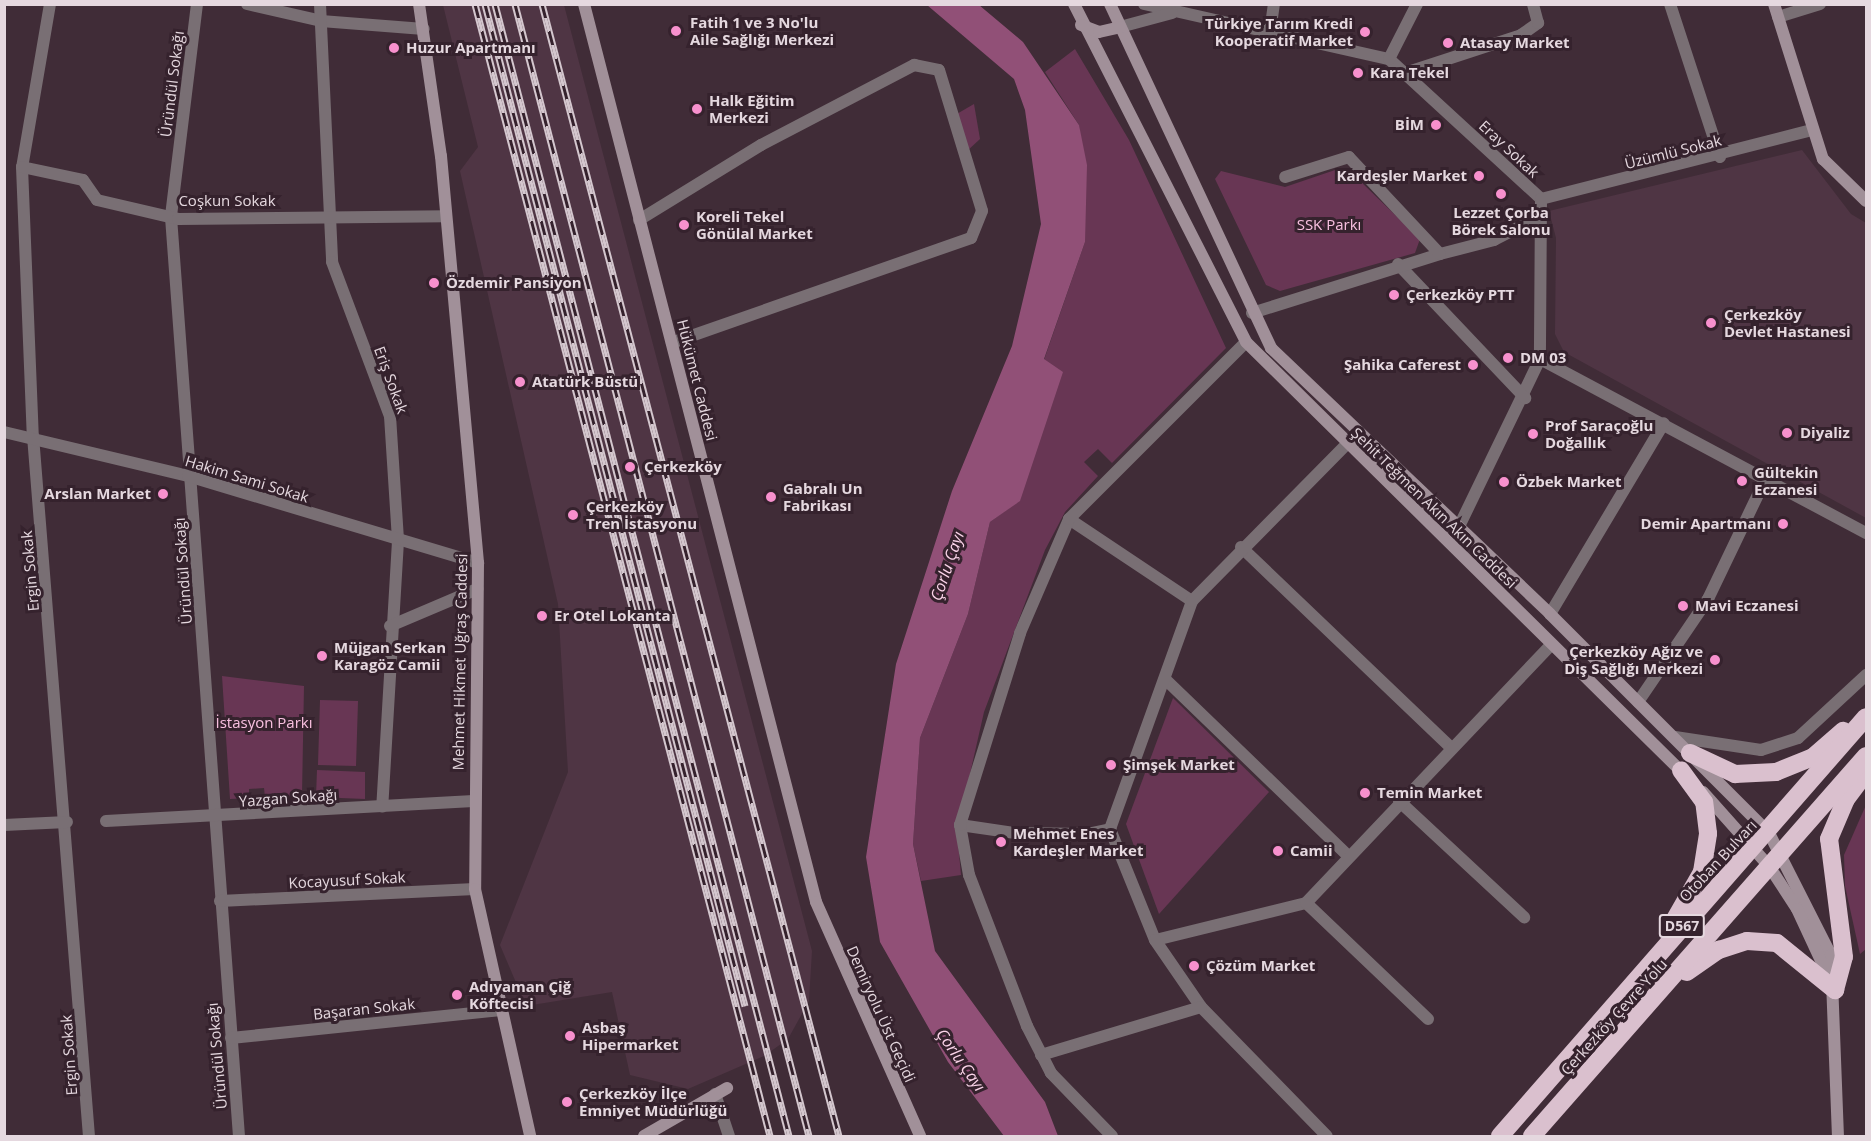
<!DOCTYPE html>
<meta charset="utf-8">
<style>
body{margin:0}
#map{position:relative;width:1871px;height:1141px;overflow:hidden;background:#402c37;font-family:"Open Sans",sans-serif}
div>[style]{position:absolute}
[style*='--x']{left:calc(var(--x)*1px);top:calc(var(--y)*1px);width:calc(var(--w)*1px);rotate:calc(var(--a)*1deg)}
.built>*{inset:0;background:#4f3544}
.green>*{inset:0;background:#683654}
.water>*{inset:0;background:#915077}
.street>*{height:12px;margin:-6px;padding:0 6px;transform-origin:6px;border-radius:6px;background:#796f74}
.secondary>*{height:12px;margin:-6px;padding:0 6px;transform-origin:6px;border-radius:6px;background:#a19099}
.highway>*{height:18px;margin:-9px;padding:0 9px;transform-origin:9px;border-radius:9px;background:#dac0ce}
.rail>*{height:7px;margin-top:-3.5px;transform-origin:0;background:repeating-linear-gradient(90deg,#35222d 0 14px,#d4c7ce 0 28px);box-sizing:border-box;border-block:2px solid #d4c7ce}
.dots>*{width:16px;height:16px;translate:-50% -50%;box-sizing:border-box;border:3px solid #35222d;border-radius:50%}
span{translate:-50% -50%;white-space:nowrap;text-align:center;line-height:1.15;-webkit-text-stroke:6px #35222d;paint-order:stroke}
.shield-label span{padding:2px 4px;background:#35222d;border:2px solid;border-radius:4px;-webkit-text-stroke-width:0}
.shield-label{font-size:14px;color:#e5d8df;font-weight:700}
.poi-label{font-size:15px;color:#e5d8df;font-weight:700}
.left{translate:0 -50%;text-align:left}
.right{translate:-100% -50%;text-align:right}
.street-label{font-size:15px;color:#e5d8df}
.park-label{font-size:15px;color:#f9c0e0}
.water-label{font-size:16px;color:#fcd5ea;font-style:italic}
.frame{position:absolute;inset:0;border:6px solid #e5d8df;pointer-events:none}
</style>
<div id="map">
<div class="built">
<i style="clip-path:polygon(443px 5px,564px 5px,812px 951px,809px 1001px,788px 1039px,764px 1056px,688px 1089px,630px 1075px,612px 992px,526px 1006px,500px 945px,568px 772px,558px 604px,460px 171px,478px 147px)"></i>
<i style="clip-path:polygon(1802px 150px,1851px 214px,1866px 223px,1866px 518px,1564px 352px,1555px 334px,1556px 238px,1549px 211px)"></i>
</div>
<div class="green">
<i style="clip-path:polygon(1075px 49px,1129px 140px,1226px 348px,1112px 463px,1098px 449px,1084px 462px,1098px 476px,1065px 512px,1045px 550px,984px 712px,957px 831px,961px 875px,921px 881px,913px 844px,920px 738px,968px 614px,990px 522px,1020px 500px,1044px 360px,1085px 242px,1079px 125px,1045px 72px)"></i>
<i style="clip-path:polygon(974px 104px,980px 139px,966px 152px,955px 115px)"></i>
<i style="clip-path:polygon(1338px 169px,1359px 180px,1420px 239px,1415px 253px,1280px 291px,1266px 285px,1215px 179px,1221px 171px,1285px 187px)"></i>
<i style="clip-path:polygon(222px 676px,304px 686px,302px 795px,265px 797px,264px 788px,249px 789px,249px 798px,230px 799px)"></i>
<i style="clip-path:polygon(1173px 698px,1269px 792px,1159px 914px,1126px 824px)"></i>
<i style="clip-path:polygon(320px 700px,358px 701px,356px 766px,318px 765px)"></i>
<i style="clip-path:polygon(317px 770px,365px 772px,365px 799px,316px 797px)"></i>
<i style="clip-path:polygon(1866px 805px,1866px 949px,1860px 954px,1845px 886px,1844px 855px)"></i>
</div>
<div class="water">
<i style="clip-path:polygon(927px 5px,979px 5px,1023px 42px,1079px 125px,1087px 165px,1085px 242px,1044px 359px,1063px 372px,1020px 501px,990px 522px,968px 614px,920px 738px,913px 844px,935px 951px,1045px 1102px,1058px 1136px,1004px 1136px,948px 1062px,880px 942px,866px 857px,896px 664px,952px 491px,1012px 346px,1041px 224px,1025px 110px,1014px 79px)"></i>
</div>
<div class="street">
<i style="--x:50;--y:4;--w:165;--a:99.7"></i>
<i style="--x:22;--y:167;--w:269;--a:87.7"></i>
<i style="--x:33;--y:436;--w:702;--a:85.43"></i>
<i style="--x:197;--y:4;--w:215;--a:97"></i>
<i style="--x:171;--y:217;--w:922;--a:85.77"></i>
<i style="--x:247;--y:4;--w:76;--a:12.9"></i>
<i style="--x:321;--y:21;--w:103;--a:4.4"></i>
<i style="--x:320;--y:4;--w:258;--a:87.3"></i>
<i style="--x:332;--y:262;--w:165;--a:69.4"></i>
<i style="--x:390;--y:416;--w:125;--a:86.3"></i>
<i style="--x:398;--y:541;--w:266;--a:93.4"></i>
<i style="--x:1144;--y:4;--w:251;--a:12.7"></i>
<i style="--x:1389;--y:59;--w:207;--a:42.6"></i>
<i style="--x:1541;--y:199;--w:160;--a:90.4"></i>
<i style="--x:1540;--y:359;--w:189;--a:115.8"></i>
<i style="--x:1670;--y:4;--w:161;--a:71.9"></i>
<i style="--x:1778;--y:17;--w:44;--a:-17.2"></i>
<i style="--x:1120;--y:27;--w:54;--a:-15.1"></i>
<i style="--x:1270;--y:32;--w:28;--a:-82"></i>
<i style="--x:1389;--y:59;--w:62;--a:-63"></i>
<i style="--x:1405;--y:73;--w:122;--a:-18.1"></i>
<i style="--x:1521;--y:35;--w:21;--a:-35"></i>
<i style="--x:1538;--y:23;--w:20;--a:-105"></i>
<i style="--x:22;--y:167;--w:62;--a:12"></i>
<i style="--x:83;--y:180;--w:24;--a:55"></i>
<i style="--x:97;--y:200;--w:83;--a:13.2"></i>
<i style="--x:178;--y:219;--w:268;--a:-0.6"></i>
<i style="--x:1541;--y:199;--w:280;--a:-14.3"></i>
<i style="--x:639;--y:220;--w:143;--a:-31.6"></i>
<i style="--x:761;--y:145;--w:173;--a:-27.6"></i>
<i style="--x:914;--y:65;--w:25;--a:11"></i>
<i style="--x:939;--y:70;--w:147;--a:73"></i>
<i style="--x:982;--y:211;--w:29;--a:112"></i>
<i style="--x:971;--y:238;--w:317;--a:160.7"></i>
<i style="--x:1440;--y:254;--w:56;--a:-14.5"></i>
<i style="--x:1494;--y:240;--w:53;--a:-27.1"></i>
<i style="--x:1398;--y:264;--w:185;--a:46.5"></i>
<i style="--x:1252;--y:313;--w:197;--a:-17.4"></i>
<i style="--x:1440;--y:254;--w:133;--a:-133.2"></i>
<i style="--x:1349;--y:157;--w:67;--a:162.6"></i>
<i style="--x:1540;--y:359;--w:370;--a:28.1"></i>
<i style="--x:4;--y:432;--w:189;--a:13.4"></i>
<i style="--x:188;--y:476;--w:303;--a:16.7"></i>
<i style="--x:1069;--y:519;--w:148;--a:33.7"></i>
<i style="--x:1241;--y:547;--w:289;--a:43.7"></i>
<i style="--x:1550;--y:614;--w:222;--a:-59.2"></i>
<i style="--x:390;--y:626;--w:95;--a:-23"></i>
<i style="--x:1165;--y:679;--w:255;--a:44"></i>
<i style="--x:1638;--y:702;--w:125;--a:-55.8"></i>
<i style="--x:1708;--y:599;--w:136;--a:-64.4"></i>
<i style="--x:1675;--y:737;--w:87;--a:8.6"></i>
<i style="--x:1761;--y:750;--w:39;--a:-18"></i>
<i style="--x:1798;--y:738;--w:93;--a:-42.8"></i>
<i style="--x:1399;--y:801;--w:171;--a:42.9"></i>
<i style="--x:106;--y:821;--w:368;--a:-3.1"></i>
<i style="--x:4;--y:825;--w:63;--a:-2.7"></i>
<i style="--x:960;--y:825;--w:56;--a:8.3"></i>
<i style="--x:1015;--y:833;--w:72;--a:0.8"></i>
<i style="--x:1087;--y:834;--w:24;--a:-12"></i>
<i style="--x:220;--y:901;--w:255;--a:-2.7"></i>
<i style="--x:1306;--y:903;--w:155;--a:166.2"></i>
<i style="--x:1155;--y:940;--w:120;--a:-112.1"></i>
<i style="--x:1110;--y:829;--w:242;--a:-70.2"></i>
<i style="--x:1192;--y:601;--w:221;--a:-45.4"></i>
<i style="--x:1155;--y:940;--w:81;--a:55.5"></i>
<i style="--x:1201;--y:1007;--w:180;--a:45.7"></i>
<i style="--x:1428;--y:1019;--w:168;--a:-136.4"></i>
<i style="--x:1306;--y:903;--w:356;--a:-46.5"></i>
<i style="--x:231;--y:1038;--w:271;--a:-5.9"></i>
<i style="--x:1041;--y:1055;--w:167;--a:-16.7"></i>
<i style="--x:715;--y:1094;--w:44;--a:71.6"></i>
<i style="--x:1112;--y:1136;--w:88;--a:-134.1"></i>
<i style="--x:1051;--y:1073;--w:53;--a:-117.1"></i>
<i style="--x:1027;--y:1026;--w:162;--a:-111"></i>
<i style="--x:969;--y:875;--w:51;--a:-100.2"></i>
<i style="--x:960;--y:825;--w:201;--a:-72.6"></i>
<i style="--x:1020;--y:633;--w:124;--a:-66.7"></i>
<i style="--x:1069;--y:519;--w:250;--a:-45"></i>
</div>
<div class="secondary">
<i style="--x:419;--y:4;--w:154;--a:81.8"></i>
<i style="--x:441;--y:156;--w:409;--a:84.8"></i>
<i style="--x:478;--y:563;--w:326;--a:90.5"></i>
<i style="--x:475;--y:889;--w:253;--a:77.4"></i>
<i style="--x:584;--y:4;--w:927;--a:75.51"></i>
<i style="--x:816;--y:902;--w:256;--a:66"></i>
<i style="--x:1074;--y:4;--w:379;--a:63"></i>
<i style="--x:1246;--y:342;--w:618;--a:44.61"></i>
<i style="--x:1110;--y:4;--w:380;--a:64.9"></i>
<i style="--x:1271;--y:348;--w:385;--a:43.6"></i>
<i style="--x:1550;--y:614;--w:310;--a:45"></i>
<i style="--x:1769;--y:833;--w:137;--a:63.1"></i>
<i style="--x:1831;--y:955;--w:181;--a:87.8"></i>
<i style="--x:1774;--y:4;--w:163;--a:72.5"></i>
<i style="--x:1823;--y:159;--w:60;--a:44.3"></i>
<i style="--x:1081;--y:25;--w:19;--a:21"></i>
<i style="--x:1099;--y:32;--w:22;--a:-13"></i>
<i style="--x:1703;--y:792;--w:99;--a:48.3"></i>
<i style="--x:1769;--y:866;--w:51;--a:56.9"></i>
<i style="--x:1797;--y:909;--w:78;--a:65.1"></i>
<i style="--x:644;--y:1136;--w:96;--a:-30"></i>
</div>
<div class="highway">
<i style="--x:1690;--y:753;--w:50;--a:25"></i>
<i style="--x:1735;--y:774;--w:41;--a:-2.8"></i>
<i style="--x:1776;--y:772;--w:40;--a:-22"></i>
<i style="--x:1813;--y:757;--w:40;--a:-41"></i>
<i style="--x:1674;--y:921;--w:56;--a:-60.3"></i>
<i style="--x:1702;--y:872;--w:39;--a:-81"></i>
<i style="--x:1708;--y:833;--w:31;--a:-97"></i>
<i style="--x:1704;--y:802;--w:39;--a:-126"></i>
<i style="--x:1687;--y:972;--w:39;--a:-35"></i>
<i style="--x:1719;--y:950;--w:29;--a:-18"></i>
<i style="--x:1747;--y:941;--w:30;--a:4"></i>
<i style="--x:1777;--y:943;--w:75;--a:39"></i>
<i style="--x:1835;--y:990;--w:34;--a:-75"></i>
<i style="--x:1844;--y:957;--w:119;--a:-97.2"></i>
<i style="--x:1829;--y:839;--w:43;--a:-67"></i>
<i style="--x:1846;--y:799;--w:30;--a:-53"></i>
<i style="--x:1500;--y:1136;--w:556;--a:-48.86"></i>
<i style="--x:1532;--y:1136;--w:506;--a:-48.69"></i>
</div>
<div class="rail">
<i style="--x:475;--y:4;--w:1170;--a:75.39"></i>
<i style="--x:485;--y:4;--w:1035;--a:75.45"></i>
<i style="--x:495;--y:4;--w:1170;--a:75.44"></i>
<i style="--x:515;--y:4;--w:1170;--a:75.44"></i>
<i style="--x:542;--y:4;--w:1170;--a:75.3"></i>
</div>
<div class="dots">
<i style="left:676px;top:31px;background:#f790cd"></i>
<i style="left:1365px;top:32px;background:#f790cd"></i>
<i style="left:1448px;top:43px;background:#f790cd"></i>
<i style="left:394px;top:48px;background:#f790cd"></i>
<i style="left:1358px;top:73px;background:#f790cd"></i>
<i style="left:697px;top:109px;background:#f790cd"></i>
<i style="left:1436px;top:125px;background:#f790cd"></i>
<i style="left:1479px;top:176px;background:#f790cd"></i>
<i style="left:1501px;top:194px;background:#f790cd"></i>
<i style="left:684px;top:225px;background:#f790cd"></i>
<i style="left:434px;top:283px;background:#f790cd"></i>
<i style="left:1394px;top:295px;background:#f790cd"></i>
<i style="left:1711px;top:323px;background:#f790cd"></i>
<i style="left:1508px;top:358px;background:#f790cd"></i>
<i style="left:1473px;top:365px;background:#f790cd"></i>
<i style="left:520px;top:382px;background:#f790cd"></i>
<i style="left:1787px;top:433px;background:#f790cd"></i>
<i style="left:1533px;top:434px;background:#f790cd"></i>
<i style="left:630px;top:467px;background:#f790cd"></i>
<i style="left:1742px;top:481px;background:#f790cd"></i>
<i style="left:1504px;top:482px;background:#f790cd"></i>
<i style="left:163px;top:494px;background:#f790cd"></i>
<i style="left:771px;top:497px;background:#f790cd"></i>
<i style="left:573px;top:515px;background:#f790cd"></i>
<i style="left:1783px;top:524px;background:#f790cd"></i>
<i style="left:1683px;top:606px;background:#f790cd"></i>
<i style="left:542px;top:616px;background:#f790cd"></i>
<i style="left:322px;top:656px;background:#f790cd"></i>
<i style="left:1715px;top:660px;background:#f790cd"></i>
<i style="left:1111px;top:765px;background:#f790cd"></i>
<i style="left:1365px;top:793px;background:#f790cd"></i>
<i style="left:1001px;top:842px;background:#f790cd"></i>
<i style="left:1278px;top:851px;background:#f790cd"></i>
<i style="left:1194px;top:966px;background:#f790cd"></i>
<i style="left:457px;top:995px;background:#f790cd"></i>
<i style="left:570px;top:1036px;background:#f790cd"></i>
<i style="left:567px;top:1102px;background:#f790cd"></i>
</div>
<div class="shield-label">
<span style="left:1682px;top:926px">D567</span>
</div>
<div class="poi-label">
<span class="left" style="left:690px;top:31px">Fatih 1 ve 3 No'lu<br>Aile Sağlığı Merkezi</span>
<span class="right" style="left:1353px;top:32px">Türkiye Tarım Kredi<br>Kooperatif Market</span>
<span class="left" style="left:1460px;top:43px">Atasay Market</span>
<span class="left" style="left:406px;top:48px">Huzur Apartmanı</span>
<span class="left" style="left:1370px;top:73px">Kara Tekel</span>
<span class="left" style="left:709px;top:109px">Halk Eğitim<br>Merkezi</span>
<span class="right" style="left:1424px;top:125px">BİM</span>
<span class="right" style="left:1467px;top:176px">Kardeşler Market</span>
<span style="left:1501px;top:221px">Lezzet Çorba<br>Börek Salonu</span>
<span class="left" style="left:696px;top:225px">Koreli Tekel<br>Gönülal Market</span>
<span class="left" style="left:446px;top:283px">Özdemir Pansiyon</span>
<span class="left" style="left:1406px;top:295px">Çerkezköy PTT</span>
<span class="left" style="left:1724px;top:323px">Çerkezköy<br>Devlet Hastanesi</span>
<span class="left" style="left:1520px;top:358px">DM 03</span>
<span class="right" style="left:1461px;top:365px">Şahika Caferest</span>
<span class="left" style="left:532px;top:382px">Atatürk Büstü</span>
<span class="left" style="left:1545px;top:434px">Prof Saraçoğlu<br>Doğallık</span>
<span class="left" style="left:1800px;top:433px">Diyaliz</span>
<span class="left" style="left:644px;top:467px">Çerkezköy</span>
<span class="left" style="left:1754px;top:481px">Gültekin<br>Eczanesi</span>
<span class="left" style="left:1516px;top:482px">Özbek Market</span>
<span class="left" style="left:783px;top:497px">Gabralı Un<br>Fabrikası</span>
<span class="right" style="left:151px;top:494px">Arslan Market</span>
<span class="left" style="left:586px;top:515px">Çerkezköy<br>Tren İstasyonu</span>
<span class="right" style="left:1771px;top:524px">Demir Apartmanı</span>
<span class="left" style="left:1695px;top:606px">Mavi Eczanesi</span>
<span class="left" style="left:554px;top:616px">Er Otel Lokanta</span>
<span class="left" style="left:334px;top:656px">Müjgan Serkan<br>Karagöz Camii</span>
<span class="right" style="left:1703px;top:660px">Çerkezköy Ağız ve<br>Diş Sağlığı Merkezi</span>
<span class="left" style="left:1123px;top:765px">Şimşek Market</span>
<span class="left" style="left:1377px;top:793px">Temin Market</span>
<span class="left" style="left:1013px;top:842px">Mehmet Enes<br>Kardeşler Market</span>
<span class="left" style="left:1290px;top:851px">Camii</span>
<span class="left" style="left:1206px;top:966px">Çözüm Market</span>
<span class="left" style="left:469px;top:995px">Adıyaman Çiğ<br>Köftecisi</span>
<span class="left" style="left:582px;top:1036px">Asbaş<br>Hipermarket</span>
<span class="left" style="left:579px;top:1102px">Çerkezköy İlçe<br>Emniyet Müdürlüğü</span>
</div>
<div class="street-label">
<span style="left:172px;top:84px;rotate:-83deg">Üründül Sokağı</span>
<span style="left:1509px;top:149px;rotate:43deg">Eray Sokak</span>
<span style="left:1673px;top:152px;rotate:-14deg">Üzümlü Sokak</span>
<span style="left:227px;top:201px">Coşkun Sokak</span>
<span style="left:391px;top:380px;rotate:70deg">Eriş Sokak</span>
<span style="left:697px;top:380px;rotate:76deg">Hükümet Caddesi</span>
<span style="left:247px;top:479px;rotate:17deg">Hakim Sami Sokak</span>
<span style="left:1434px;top:508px;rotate:44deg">Şehit Teğmen Akın Akın Caddesi</span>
<span style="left:30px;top:571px;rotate:-95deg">Ergin Sokak</span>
<span style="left:183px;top:571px;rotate:-94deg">Üründül Sokağı</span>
<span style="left:460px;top:662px;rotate:-89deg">Mehmet Hikmet Uğraş Caddesi</span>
<span style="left:288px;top:798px;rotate:-4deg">Yazgan Sokağı</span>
<span style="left:1718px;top:861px;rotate:-47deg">Otoban Bulvarı</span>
<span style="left:347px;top:880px;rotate:-3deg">Kocayusuf Sokak</span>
<span style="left:364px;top:1009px;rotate:-6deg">Başaran Sokak</span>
<span style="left:881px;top:1014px;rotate:66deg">Demiryolu Üst Geçidi</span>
<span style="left:1614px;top:1017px;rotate:-48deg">Çerkezköy Çevre Yolu</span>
<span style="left:69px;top:1055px;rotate:-94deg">Ergin Sokak</span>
<span style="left:217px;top:1056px;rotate:-95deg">Üründül Sokağı</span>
</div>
<div class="park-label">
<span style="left:1329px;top:225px">SSK Parkı</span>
<span style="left:264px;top:723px">İstasyon Parkı</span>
</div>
<div class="water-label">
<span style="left:947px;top:566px;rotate:-71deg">Çorlu Çayı</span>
<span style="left:961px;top:1060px;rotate:55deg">Çorlu Çayı</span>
</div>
<div class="frame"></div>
</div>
